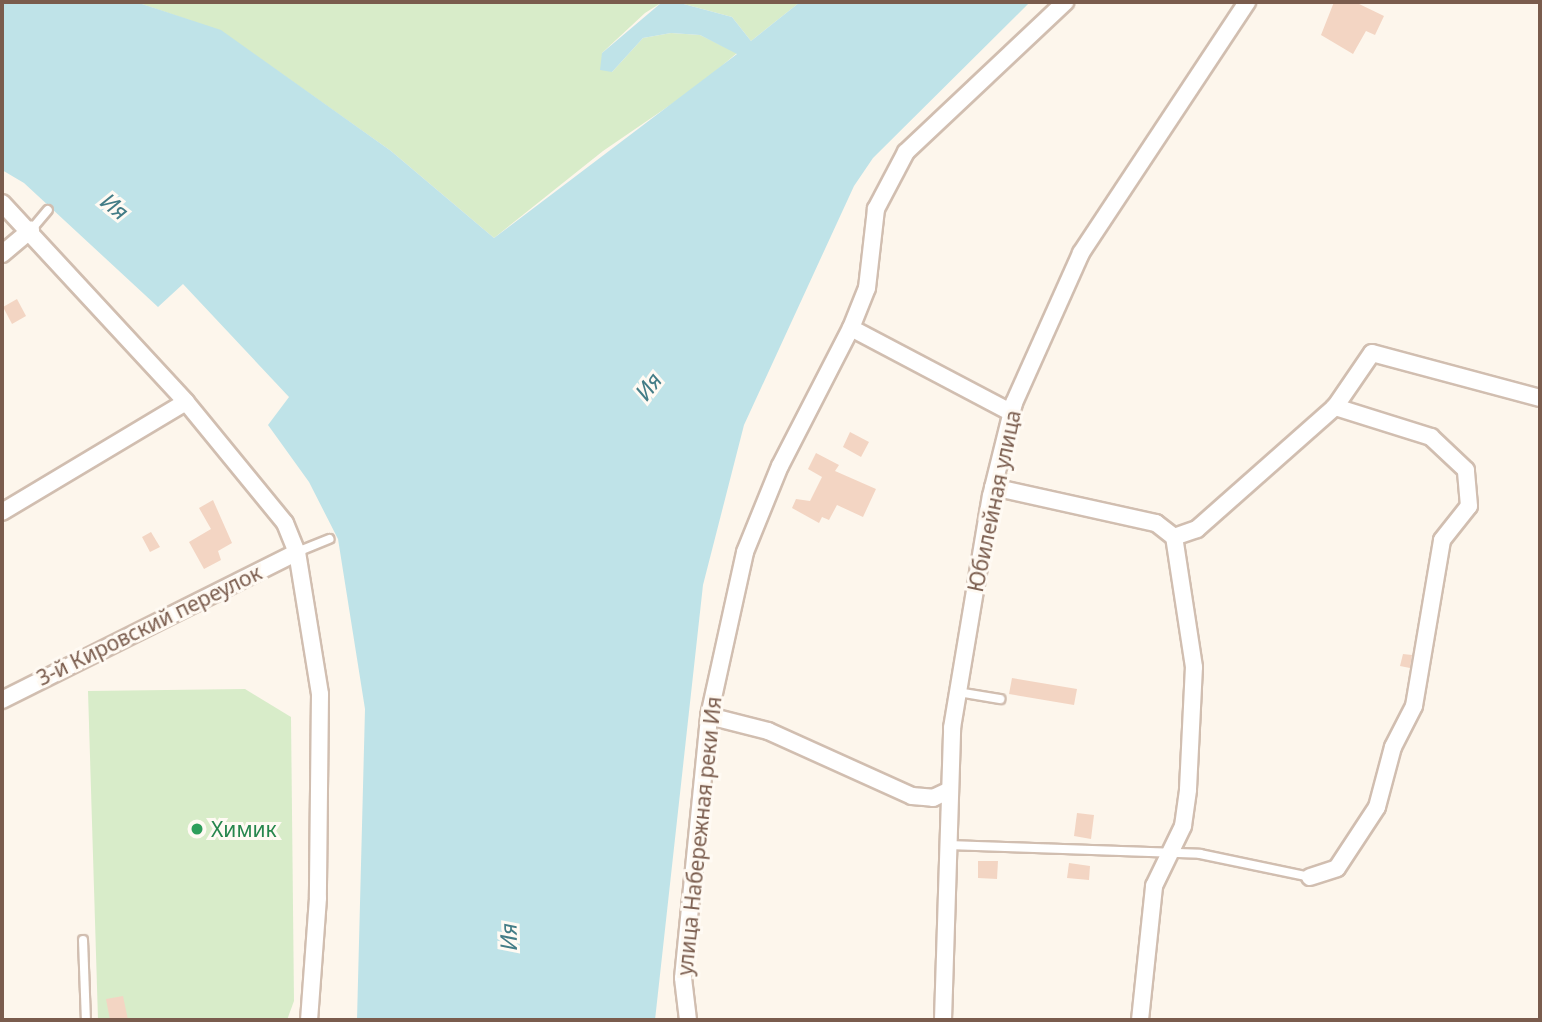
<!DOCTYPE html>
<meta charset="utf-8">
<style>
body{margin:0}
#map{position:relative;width:1542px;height:1022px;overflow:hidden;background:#fdf6ec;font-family:"Noto Sans",sans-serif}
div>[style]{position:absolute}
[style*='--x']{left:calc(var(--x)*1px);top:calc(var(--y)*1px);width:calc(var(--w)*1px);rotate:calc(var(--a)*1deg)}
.green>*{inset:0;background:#d8ecc9}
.water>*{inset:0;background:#bfe3e8}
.building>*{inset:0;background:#f3d5c3}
.roads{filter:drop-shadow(2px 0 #d1beb0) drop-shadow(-2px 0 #d1beb0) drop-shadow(0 2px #d1beb0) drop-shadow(0 -2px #d1beb0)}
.lane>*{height:8px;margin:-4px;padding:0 4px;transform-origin:4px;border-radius:4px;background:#fff}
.street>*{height:16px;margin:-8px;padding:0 8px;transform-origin:8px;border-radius:8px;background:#fff}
.dots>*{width:19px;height:19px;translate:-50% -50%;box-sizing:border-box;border:4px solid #fffaf3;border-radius:50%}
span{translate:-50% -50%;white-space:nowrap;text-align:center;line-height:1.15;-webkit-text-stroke:6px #fffaf3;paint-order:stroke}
.street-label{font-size:21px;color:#7a5c4d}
.leisure-label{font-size:21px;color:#27864d}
.left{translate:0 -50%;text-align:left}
.water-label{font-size:23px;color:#437c86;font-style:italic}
.frame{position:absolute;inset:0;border:4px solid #7a5c4d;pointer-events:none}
</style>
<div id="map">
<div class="green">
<i style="clip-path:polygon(136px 2px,800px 2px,751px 41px,732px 17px,680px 3px,661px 3px,645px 13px,602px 53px,612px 72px,643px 38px,671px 33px,700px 35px,737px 53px,698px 86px,603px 151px,494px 238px,391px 151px,221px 31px)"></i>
<i style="clip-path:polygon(245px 689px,291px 717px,294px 1001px,287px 1020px,98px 1020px,88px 691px)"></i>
</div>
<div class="water">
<i style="clip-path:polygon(2px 2px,136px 2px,221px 30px,391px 151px,494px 238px,737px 54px,700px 35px,671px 33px,643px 38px,612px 72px,600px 70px,602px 53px,661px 3px,680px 3px,732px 17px,751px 41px,800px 2px,1030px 2px,873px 158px,854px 186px,744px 425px,703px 585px,655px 1020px,357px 1020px,365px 709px,338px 539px,309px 482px,268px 425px,289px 397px,183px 284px,158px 307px,24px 183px,2px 170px)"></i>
</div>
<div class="building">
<i style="clip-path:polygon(1334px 2px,1355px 2px,1384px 16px,1375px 35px,1366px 31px,1353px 54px,1321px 35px)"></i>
<i style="clip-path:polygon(17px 299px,26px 316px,12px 324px,3px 307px)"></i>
<i style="clip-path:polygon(850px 432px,869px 442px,861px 457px,843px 447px)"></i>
<i style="clip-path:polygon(816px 453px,839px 465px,835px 471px,876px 489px,863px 517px,837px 505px,829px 520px,822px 517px,819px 523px,792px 508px,796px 499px,810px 501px,822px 477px,808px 469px)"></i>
<i style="clip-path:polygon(213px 500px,232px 543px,218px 551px,221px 560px,204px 569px,189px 542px,211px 529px,199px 508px)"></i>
<i style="clip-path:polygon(151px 532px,160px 547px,150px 552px,142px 537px)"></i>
<i style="clip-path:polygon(1403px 654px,1412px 655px,1410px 668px,1400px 666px)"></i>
<i style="clip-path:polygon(1012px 678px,1077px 689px,1074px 705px,1009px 694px)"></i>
<i style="clip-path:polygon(1077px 813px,1094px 815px,1091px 839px,1074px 836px)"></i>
<i style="clip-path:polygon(978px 861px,998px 861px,997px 879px,978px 878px)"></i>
<i style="clip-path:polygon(1069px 863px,1090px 866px,1089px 880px,1067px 878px)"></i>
<i style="clip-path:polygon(123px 996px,128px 1020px,110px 1020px,106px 999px)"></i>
</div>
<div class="roads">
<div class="lane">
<i style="--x:31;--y:230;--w:26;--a:-50"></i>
<i style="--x:297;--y:552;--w:35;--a:-22"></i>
<i style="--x:958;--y:692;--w:43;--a:9.5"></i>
<i style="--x:948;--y:845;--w:252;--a:2"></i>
<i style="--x:1200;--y:854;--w:112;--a:11.8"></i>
<i style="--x:83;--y:940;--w:80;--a:87.9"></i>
</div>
<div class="street">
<i style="--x:2;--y:203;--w:271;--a:47.2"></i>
<i style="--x:186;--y:402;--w:156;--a:50.7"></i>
<i style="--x:285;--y:523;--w:31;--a:68"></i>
<i style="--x:297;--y:552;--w:144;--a:80.8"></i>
<i style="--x:320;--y:694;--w:204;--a:90.6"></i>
<i style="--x:318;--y:898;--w:122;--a:94.2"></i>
<i style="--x:2;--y:254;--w:38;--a:-40"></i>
<i style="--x:851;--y:328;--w:182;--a:27.8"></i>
<i style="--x:993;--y:487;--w:167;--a:12.5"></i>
<i style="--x:1156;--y:523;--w:23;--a:38"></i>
<i style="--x:1174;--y:537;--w:24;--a:-19"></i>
<i style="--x:1197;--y:529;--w:184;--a:-41.5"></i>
<i style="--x:1335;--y:407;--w:65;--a:-55.6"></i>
<i style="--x:1372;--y:353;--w:174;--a:15"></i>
<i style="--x:2;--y:512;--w:214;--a:-30.9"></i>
<i style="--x:2;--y:700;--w:330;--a:-26.6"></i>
<i style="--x:709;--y:716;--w:61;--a:14.3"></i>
<i style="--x:768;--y:731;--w:158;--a:24.3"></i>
<i style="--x:912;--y:796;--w:21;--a:5"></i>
<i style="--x:933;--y:798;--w:17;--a:-25"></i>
<i style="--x:1310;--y:877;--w:28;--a:-18"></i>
<i style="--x:1337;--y:868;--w:73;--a:-56.7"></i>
<i style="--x:1377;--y:807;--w:62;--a:-75.1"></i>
<i style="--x:1393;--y:747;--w:46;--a:-62.9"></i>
<i style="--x:1414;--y:706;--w:168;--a:-80.4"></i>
<i style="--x:1442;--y:540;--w:43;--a:-51.5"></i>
<i style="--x:1469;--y:506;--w:36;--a:-95"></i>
<i style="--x:1466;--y:470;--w:48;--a:-136.7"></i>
<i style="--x:1431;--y:437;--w:101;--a:-162.6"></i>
<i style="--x:688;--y:1020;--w:42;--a:-96.8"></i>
<i style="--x:683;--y:978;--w:263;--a:-84.3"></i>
<i style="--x:709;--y:716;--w:168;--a:-77.6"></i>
<i style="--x:745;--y:552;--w:93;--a:-67.9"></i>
<i style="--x:780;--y:466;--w:155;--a:-62.8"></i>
<i style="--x:851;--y:328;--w:43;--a:-68.2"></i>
<i style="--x:867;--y:288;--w:80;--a:-83.5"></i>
<i style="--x:876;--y:209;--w:64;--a:-62.2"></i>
<i style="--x:906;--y:152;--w:219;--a:-43.3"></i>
<i style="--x:943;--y:1020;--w:292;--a:-88.2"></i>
<i style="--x:952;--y:728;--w:235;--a:-80.5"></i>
<i style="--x:991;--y:496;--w:96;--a:-76.1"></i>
<i style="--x:1014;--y:403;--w:164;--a:-65.9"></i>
<i style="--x:1081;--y:253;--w:301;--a:-56.5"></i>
<i style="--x:1140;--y:1020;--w:135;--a:-84"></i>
<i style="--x:1154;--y:886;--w:67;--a:-64.2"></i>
<i style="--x:1183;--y:826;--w:37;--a:-82"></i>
<i style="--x:1188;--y:789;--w:122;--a:-87.2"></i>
<i style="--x:1194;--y:667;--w:132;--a:-98.7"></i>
</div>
</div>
<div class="dots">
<i style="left:197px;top:829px;background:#2e9e5b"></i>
</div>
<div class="street-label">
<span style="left:994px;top:501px;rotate:-78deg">Юбилейная улица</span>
<span style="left:149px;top:625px;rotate:-26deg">3-й Кировский переулок</span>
<span style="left:699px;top:836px;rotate:-84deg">улица Набережная реки Ия</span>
</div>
<div class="leisure-label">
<span class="left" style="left:211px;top:829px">Химик</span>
</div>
<div class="water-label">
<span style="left:115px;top:206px;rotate:39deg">Ия</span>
<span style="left:648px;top:386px;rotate:-53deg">Ия</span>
<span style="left:508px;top:937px;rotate:-91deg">Ия</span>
</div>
<div class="frame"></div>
</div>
